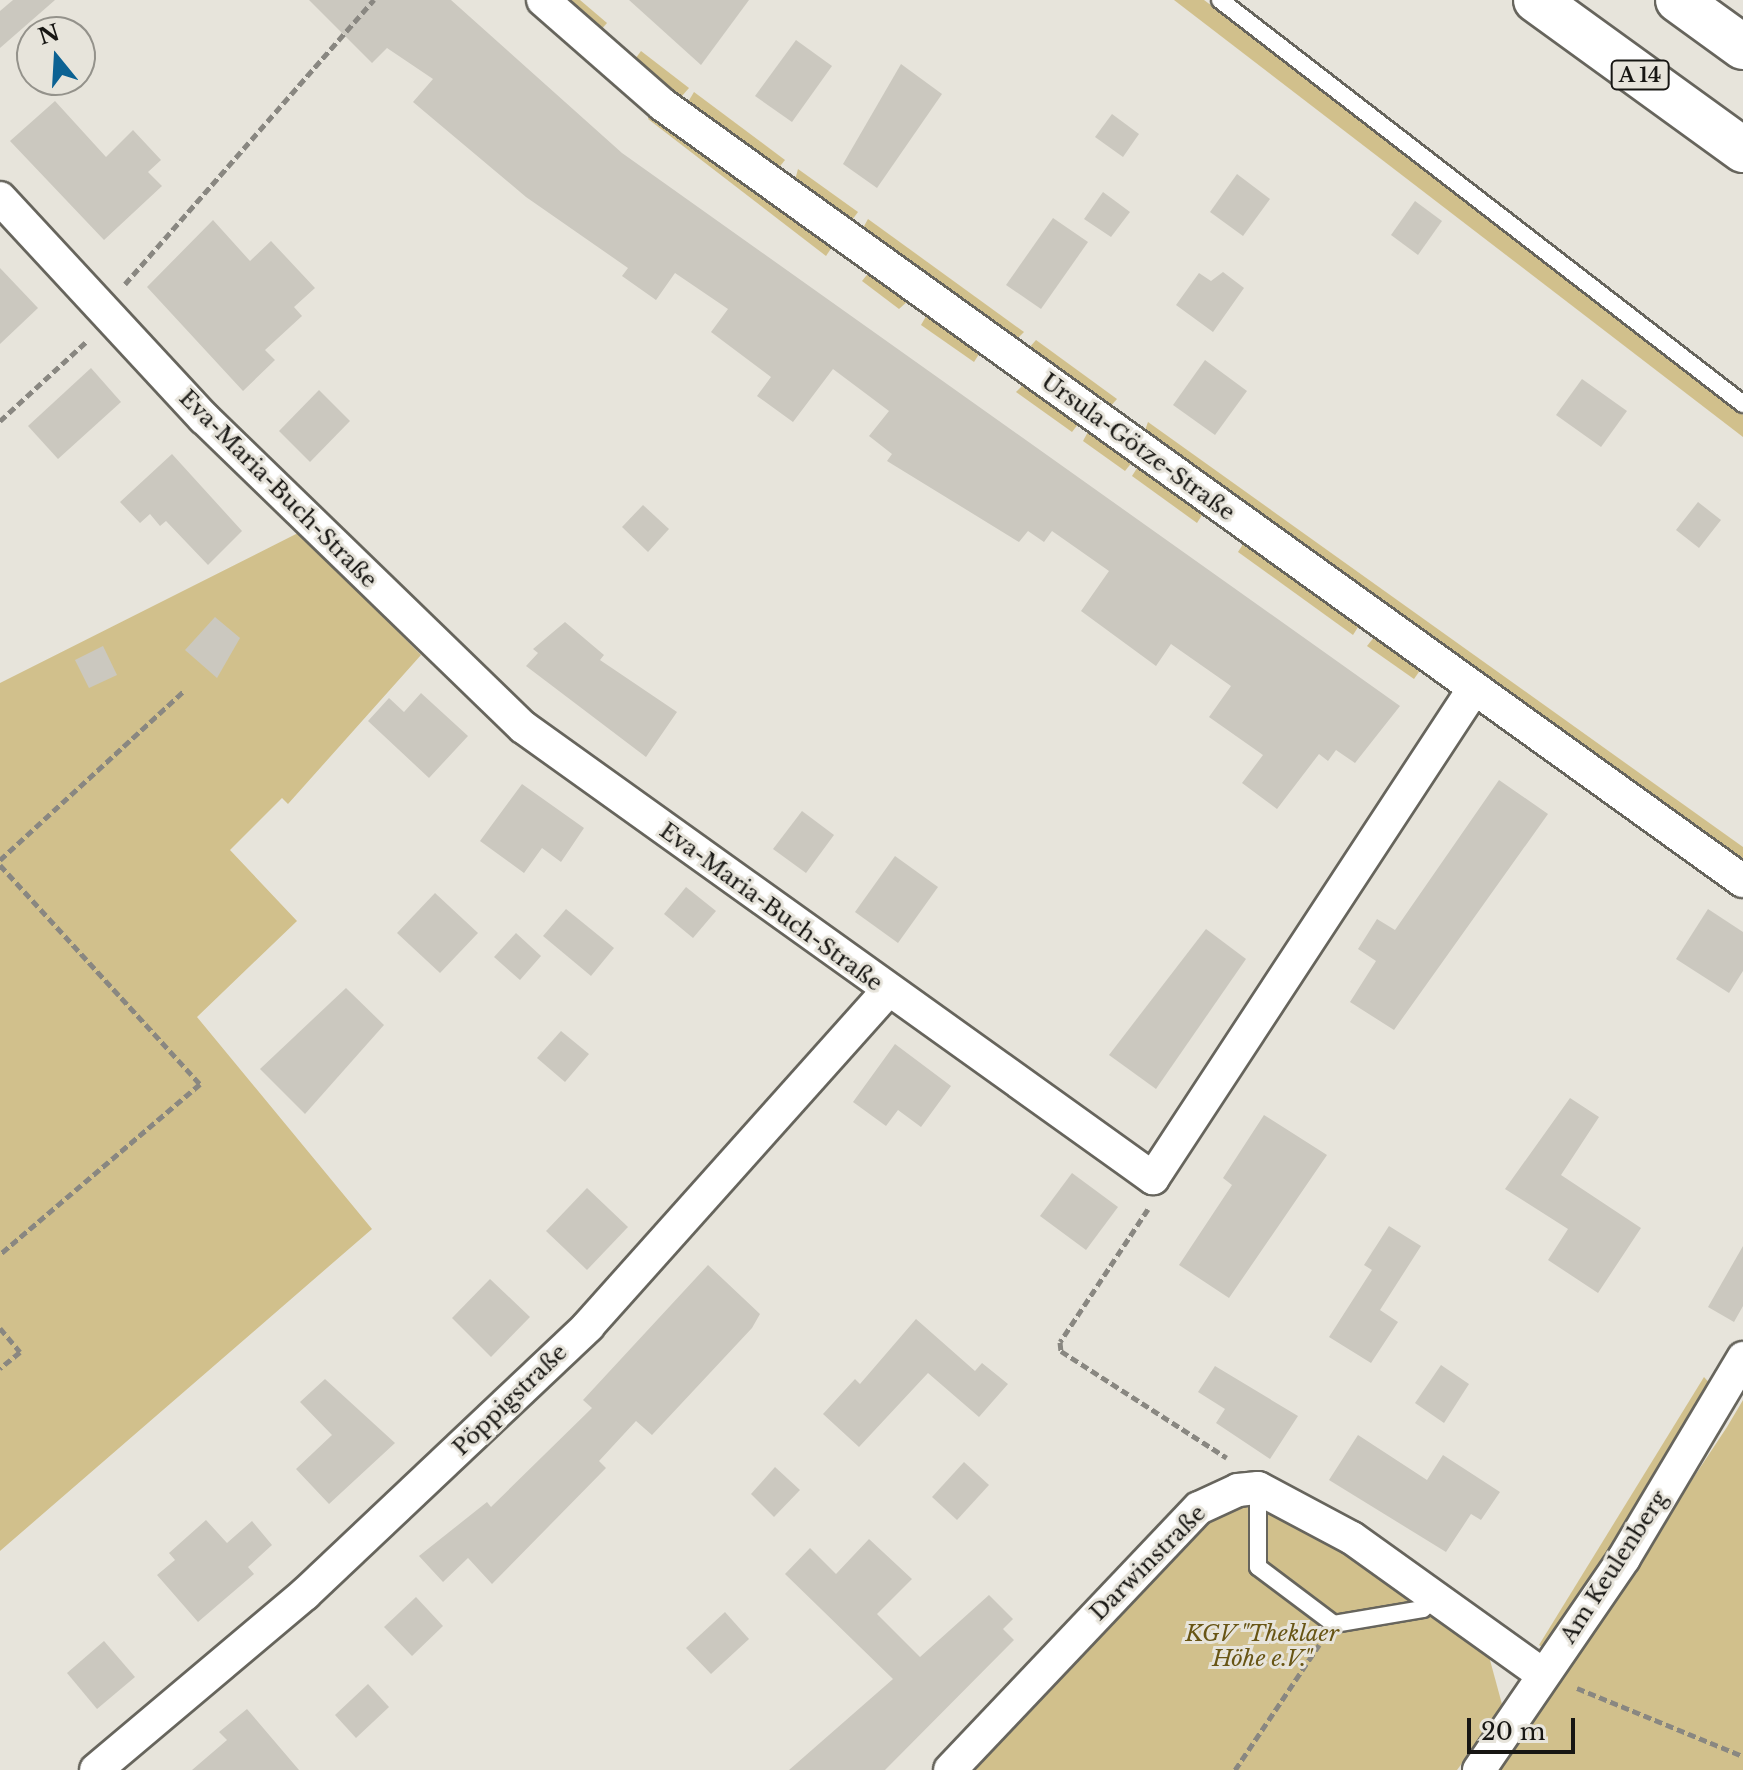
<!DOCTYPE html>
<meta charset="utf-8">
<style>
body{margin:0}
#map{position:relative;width:1743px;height:1770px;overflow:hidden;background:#e7e4db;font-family:"Libre Baskerville",serif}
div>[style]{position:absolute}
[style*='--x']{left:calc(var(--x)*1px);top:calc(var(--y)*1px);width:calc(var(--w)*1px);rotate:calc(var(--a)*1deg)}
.green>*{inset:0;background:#d1c08c}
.building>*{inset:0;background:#cbc8bf}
.path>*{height:5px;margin-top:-2.5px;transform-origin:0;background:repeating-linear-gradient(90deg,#898781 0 8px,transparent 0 12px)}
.roads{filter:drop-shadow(2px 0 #67655d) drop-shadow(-2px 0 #67655d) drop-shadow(0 2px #67655d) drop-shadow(0 -2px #67655d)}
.service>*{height:16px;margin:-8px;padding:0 8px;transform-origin:8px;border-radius:8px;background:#fff}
.minor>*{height:32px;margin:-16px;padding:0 16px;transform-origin:16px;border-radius:16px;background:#fff}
.motorway>*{height:44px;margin:-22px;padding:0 22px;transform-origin:22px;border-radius:22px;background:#fff}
span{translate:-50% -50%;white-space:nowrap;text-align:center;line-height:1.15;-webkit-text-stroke:6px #e7e4db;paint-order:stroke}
.shield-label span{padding:2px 6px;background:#e7e4db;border:2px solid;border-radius:6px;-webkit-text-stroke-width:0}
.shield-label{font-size:20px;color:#171613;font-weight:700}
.street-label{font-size:22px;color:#171613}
.park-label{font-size:22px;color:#685515;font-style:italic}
.north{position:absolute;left:16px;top:16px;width:80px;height:80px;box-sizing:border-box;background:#e7e4db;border:2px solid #94928b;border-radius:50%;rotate:342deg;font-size:22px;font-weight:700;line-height:32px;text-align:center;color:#171613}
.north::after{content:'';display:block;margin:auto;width:28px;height:36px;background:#0c6293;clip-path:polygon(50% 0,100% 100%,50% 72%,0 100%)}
.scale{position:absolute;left:1467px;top:1718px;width:108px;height:36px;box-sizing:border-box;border:4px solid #171613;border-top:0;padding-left:10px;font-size:24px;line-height:28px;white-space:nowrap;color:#171613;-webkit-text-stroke:6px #e7e4db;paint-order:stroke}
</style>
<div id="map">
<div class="green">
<i style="clip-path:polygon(562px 0,580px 0,607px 23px,599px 32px)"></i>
<i style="clip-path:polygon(1174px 0,1204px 0,1329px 93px,1743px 415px,1743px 437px)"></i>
<i style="clip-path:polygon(641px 51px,689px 88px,681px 97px,633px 62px)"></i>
<i style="clip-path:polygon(694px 92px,785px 160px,777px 170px,688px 102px)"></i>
<i style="clip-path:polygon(654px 110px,834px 244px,826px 256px,648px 119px)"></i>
<i style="clip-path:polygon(798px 169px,858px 212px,852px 220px,795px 180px)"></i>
<i style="clip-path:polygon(868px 219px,1024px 332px,1018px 338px,863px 228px)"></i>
<i style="clip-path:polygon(870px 271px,909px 300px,899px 309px,862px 281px)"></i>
<i style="clip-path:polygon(928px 313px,981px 351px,974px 362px,921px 325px)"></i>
<i style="clip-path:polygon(1036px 340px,1117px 399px,1109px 408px,1029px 348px)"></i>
<i style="clip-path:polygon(1025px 383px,1079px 423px,1072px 432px,1016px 392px)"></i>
<i style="clip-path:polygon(1148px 422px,1743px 847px,1743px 866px,1144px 433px)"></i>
<i style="clip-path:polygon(1089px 430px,1133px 461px,1125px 471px,1083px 441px)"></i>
<i style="clip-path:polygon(1139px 465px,1204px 512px,1197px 523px,1132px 476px)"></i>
<i style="clip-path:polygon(300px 532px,421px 655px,288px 804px,282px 798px,230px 850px,297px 921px,197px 1017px,372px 1229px,0 1551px,0 683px)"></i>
<i style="clip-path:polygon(1245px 541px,1360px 624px,1353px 635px,1238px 552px)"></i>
<i style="clip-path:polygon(1375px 636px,1421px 669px,1414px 679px,1367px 646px)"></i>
<i style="clip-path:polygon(1704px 1377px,1713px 1387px,1545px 1649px,1539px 1645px)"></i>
<i style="clip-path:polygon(1743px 1400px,1743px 1770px,1500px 1770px,1727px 1427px)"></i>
<i style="clip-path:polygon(1245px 1504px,1274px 1506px,1487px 1649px,1503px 1708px,1457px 1770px,972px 1770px,1186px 1545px,1217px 1515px)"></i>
</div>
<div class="building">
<i style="clip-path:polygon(13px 0,55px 0,0 48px,0 11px)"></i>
<i style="clip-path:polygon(309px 0,451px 0,622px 153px,1400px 706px,1355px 763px,1336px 750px,1328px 761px,1319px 754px,1277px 809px,1242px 783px,1263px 755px,1209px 717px,1231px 686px,1171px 644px,1156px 666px,1081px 611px,1109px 571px,1052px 531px,1044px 542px,1028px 531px,1019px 542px,887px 461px,892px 454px,869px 436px,889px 411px,833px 369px,793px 422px,757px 396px,771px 377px,711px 332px,728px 309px,675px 273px,656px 300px,622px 276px,628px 268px,526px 197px,413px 102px,433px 79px,387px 48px,372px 63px)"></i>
<i style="clip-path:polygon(629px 0,749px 0,701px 65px)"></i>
<i style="clip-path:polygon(796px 40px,832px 66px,792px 122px,755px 96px)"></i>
<i style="clip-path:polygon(901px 64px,942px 94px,877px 188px,843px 164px)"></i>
<i style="clip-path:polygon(55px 101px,106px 157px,133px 130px,161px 160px,148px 172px,162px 186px,104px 240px,10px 141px)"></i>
<i style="clip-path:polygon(1112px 114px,1139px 134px,1123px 157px,1095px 137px)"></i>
<i style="clip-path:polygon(1237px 174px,1270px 199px,1243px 236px,1210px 212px)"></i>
<i style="clip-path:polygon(1103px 192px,1130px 212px,1111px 237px,1084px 219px)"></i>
<i style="clip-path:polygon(1415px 201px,1442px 221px,1418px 255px,1391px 235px)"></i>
<i style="clip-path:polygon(1053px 218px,1088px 242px,1041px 309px,1006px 285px)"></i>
<i style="clip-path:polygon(213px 220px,250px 261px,271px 241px,315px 288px,294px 307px,302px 316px,265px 350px,275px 360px,243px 391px,147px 287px)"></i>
<i style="clip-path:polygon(0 268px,38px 308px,0 344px)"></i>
<i style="clip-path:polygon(1223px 272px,1244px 288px,1213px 332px,1176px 305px,1199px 273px,1211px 281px)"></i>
<i style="clip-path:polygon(1205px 360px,1247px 391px,1215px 435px,1173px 405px)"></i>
<i style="clip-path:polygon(91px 368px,121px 402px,58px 459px,28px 426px)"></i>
<i style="clip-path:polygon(1582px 379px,1627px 411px,1601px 447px,1556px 415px)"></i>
<i style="clip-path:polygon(319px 390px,350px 421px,310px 462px,279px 431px)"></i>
<i style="clip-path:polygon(172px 454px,242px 531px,208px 565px,166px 521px,160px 526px,150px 514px,140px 523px,120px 502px)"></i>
<i style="clip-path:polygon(1698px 502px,1721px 520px,1699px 548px,1676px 530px)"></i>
<i style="clip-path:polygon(643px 505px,669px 529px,648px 552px,622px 527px)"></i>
<i style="clip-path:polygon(215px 617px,240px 638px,217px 678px,185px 650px)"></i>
<i style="clip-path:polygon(565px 622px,604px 655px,600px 660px,677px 712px,646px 757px,526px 666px,538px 653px,533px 649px)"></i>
<i style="clip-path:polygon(103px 646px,117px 675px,89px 688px,75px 660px)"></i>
<i style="clip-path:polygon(421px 693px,468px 736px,429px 778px,368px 721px,389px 698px,404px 712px)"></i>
<i style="clip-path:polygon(1499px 780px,1548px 814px,1394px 1030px,1350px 1002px,1376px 961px,1358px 949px,1377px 919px,1395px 930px)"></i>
<i style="clip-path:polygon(522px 784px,584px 828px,561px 862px,542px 848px,524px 873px,480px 841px)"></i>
<i style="clip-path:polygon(802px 811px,834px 835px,806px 873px,773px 849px)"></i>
<i style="clip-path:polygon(895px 856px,938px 887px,898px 943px,855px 912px)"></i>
<i style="clip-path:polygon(686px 887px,716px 911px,693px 938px,664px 914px)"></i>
<i style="clip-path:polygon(435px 893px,478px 933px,440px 973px,397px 933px)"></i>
<i style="clip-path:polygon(566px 909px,614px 948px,591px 976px,543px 936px)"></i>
<i style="clip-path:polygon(1708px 909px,1743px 932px,1743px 971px,1729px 993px,1676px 959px)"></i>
<i style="clip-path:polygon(1206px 929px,1246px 959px,1156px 1089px,1109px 1055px)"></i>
<i style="clip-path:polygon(516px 933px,541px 956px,520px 980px,494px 957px)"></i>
<i style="clip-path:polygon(346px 988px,384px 1025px,305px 1114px,260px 1069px)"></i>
<i style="clip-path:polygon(561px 1031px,589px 1054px,565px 1082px,537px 1058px)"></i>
<i style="clip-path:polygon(895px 1044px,951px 1086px,921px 1127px,898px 1110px,886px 1126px,853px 1102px)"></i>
<i style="clip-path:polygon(1570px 1098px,1599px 1117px,1561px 1175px,1641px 1228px,1598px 1293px,1548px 1260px,1568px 1229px,1505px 1189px)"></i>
<i style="clip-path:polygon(1264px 1115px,1327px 1155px,1229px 1298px,1179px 1265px,1232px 1185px,1223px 1178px)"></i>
<i style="clip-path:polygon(1072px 1173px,1118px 1207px,1086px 1250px,1040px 1216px)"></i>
<i style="clip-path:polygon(587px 1188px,628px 1227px,587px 1270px,546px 1231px)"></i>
<i style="clip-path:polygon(1389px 1226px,1421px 1246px,1380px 1310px,1398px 1322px,1371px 1363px,1329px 1337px,1372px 1270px,1364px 1265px)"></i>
<i style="clip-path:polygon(1743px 1246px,1743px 1306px,1734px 1322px,1708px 1307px)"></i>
<i style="clip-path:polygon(708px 1265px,760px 1314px,752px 1328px,652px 1435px,636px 1421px,599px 1461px,606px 1468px,492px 1584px,468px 1558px,443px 1582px,419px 1556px,487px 1502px,491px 1507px,592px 1408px,583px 1400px)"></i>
<i style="clip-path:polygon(490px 1279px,530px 1317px,491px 1357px,452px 1318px)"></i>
<i style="clip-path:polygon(916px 1319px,975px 1371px,982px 1363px,1008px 1384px,979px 1417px,928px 1373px,859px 1447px,823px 1414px,855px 1379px,860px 1384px)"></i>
<i style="clip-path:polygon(1441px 1365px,1469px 1384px,1444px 1423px,1415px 1403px)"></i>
<i style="clip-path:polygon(1215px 1366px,1298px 1416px,1270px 1459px,1216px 1423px,1225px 1409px,1198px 1392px)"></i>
<i style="clip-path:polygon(325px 1379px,395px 1443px,329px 1504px,296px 1469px,332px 1435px,300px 1402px)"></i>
<i style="clip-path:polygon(1358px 1435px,1427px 1480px,1443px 1455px,1500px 1492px,1481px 1520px,1471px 1514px,1446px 1552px,1329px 1480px)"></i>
<i style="clip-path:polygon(964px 1462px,989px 1485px,957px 1520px,932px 1497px)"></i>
<i style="clip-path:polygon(775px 1467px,800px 1490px,774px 1517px,751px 1494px)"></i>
<i style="clip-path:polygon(206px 1520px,227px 1543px,252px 1521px,272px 1545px,248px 1567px,254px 1574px,198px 1622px,157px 1575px,175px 1560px,169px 1553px)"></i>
<i style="clip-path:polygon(869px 1539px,912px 1579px,877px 1614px,920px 1657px,989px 1595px,1013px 1619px,1003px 1629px,1014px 1640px,885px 1770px,789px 1770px,893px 1679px,785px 1574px,810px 1548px,836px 1574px)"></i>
<i style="clip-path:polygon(416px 1597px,443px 1626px,412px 1656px,384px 1627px)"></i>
<i style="clip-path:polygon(725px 1612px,749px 1639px,711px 1674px,686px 1648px)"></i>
<i style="clip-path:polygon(104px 1641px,135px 1677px,97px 1709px,67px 1673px)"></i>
<i style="clip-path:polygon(368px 1684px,389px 1707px,356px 1738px,335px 1715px)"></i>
<i style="clip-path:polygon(247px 1709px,299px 1770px,192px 1770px,227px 1740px,219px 1732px)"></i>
</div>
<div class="path">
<i style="--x:125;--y:284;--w:378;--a:-48.8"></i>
<i style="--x:0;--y:421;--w:118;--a:-42.6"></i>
<i style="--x:0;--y:860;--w:250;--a:-42.6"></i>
<i style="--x:0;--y:865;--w:297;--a:47.6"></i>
<i style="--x:200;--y:1084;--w:262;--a:139.6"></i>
<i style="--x:1148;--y:1209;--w:159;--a:123.5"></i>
<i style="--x:1060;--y:1342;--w:9;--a:84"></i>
<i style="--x:1061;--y:1351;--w:197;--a:32.8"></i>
<i style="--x:0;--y:1328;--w:31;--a:50"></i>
<i style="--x:20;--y:1352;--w:26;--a:141"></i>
<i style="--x:1577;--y:1688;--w:179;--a:22.3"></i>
<i style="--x:1235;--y:1770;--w:151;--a:-56.1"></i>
</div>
<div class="roads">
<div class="service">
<i style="--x:1220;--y:0;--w:661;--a:37.68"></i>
<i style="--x:1258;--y:1488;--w:79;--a:90"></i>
<i style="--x:1258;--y:1567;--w:95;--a:36.9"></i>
<i style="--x:1334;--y:1624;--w:90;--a:-9.6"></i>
<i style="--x:1423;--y:1609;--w:18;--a:-49"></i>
</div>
<div class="minor">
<i style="--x:543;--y:0;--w:159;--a:41.2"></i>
<i style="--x:663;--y:105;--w:1330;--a:35.7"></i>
<i style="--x:0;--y:198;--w:300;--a:47.2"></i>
<i style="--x:204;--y:418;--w:444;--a:44.1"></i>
<i style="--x:523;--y:727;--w:775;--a:35.6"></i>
<i style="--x:1153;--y:1178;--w:584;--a:-56.75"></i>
<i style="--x:96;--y:1770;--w:273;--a:-40.1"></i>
<i style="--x:305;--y:1594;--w:390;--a:-43.4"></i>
<i style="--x:588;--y:1326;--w:449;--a:-48.2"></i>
<i style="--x:950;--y:1770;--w:361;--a:-46.5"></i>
<i style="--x:1199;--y:1508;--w:43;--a:-24.8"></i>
<i style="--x:1238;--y:1490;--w:20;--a:-6"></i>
<i style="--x:1258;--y:1488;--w:106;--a:28"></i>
<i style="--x:1352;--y:1538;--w:234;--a:35.6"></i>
<i style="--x:1479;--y:1770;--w:257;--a:-55.6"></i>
<i style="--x:1624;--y:1558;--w:233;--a:-59.2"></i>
</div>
<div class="motorway">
<i style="--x:1536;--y:0;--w:256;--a:35.9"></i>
<i style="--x:1678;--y:0;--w:80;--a:35.9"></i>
</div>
</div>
<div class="shield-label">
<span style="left:1640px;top:75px">A 14</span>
</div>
<div class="street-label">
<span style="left:1138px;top:447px;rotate:36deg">Ursula-Götze-Straße</span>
<span style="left:278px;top:489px;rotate:45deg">Eva-Maria-Buch-Straße</span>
<span style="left:771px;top:907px;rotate:36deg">Eva-Maria-Buch-Straße</span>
<span style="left:510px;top:1400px;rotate:-44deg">Pöppigstraße</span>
<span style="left:1148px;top:1563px;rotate:-45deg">Darwinstraße</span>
<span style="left:1614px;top:1567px;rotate:-57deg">Am Keulenberg</span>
</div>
<div class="park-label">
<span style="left:1262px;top:1646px">KGV "Theklaer<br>Höhe e.V."</span>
</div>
<div class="north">N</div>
<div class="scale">20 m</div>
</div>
